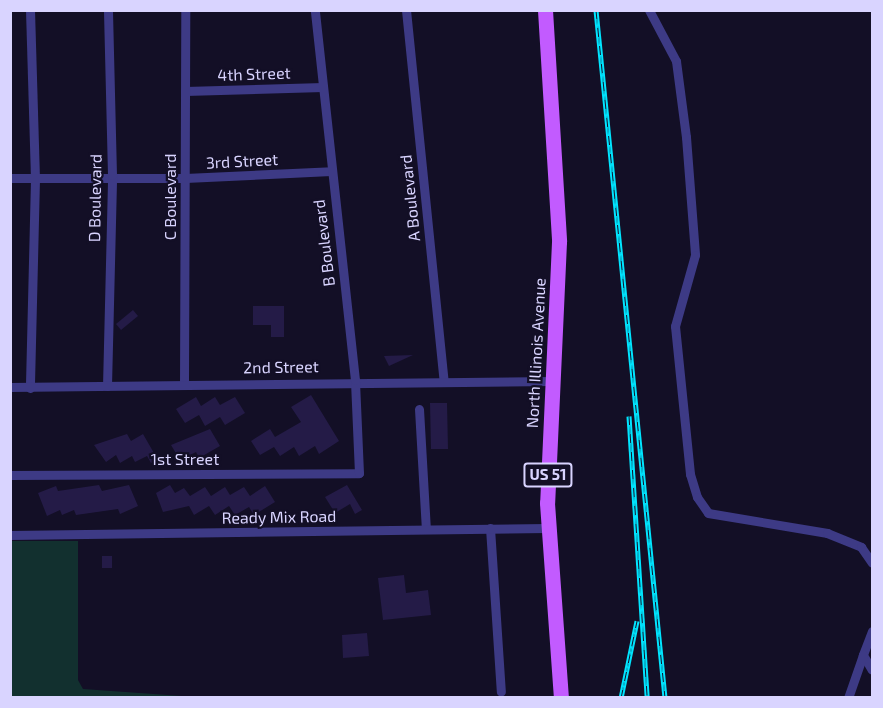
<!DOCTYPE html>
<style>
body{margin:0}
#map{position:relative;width:883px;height:708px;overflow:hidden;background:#130f26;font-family:"Exo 2",sans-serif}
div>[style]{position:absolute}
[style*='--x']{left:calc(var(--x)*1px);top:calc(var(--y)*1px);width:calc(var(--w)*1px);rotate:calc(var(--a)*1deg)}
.green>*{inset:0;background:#12302f}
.building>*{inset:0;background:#241b47}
.minor>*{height:9px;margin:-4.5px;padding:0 4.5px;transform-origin:4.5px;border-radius:4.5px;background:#3d3a85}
.primary>*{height:15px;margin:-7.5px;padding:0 7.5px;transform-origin:7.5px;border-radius:7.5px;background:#c25bff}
.rail>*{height:5px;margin-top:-2.5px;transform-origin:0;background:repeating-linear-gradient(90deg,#130f26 0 9px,#00e5ff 0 18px);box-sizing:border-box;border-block:2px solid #00e5ff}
span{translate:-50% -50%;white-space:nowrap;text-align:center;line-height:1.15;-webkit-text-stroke:4.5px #130f26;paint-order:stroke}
.shield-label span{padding:2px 4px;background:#130f26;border:2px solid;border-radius:4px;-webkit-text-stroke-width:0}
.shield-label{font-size:15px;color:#d9d4ff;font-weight:700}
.street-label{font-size:16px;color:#d9d4ff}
.frame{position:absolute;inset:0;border:12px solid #d9d4ff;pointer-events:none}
</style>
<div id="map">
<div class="green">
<i style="clip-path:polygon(11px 541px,78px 541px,78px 680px,83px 689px,196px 697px,11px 697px)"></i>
</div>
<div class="building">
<i style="clip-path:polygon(253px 306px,284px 306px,284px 337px,271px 337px,271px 325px,253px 325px)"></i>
<i style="clip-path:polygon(133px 310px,138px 316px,121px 330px,116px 324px)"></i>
<i style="clip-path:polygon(413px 355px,389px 366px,384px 356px)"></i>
<i style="clip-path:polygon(311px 395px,339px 441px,319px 454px,315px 446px,299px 456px,294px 447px,280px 456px,274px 447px,260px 455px,251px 441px,270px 429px,275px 437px,301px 422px,291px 407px)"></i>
<i style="clip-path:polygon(196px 397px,201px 406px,215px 397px,220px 405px,235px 397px,245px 413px,225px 425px,220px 417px,205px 426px,199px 415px,185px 423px,176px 409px)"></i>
<i style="clip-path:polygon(430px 403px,447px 403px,448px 449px,431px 449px)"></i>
<i style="clip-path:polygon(210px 429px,220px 446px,199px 458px,196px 452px,180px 460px,171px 445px)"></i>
<i style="clip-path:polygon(127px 434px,131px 441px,143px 434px,158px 460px,151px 463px,147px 456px,135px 462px,132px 456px,120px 463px,116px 455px,106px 462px,94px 445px)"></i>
<i style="clip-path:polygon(99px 485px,102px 491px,129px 485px,138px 506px,120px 514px,118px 509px,76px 515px,74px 510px,62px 515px,60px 510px,47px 516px,38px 493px,56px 486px,58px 491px)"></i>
<i style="clip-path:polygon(170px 485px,175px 493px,184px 488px,190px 496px,205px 487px,211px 496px,225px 487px,230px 495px,244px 487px,250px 496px,265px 486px,275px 502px,254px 515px,249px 507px,235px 515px,229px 506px,215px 515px,209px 506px,194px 515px,189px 506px,163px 512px,156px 493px)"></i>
<i style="clip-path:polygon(347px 485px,362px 510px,355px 514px,350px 504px,335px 513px,325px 497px)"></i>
<i style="clip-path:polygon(102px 556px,112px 556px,112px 568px,102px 568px)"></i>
<i style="clip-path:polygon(404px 575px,406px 593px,428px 590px,431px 615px,383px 620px,378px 578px)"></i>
<i style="clip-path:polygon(367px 633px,369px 656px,343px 658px,342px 635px)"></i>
</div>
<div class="minor">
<i style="--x:30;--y:10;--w:169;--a:88.3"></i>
<i style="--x:35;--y:179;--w:209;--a:91.4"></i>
<i style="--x:406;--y:10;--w:374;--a:84.2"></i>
<i style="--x:649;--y:10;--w:58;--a:62.1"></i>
<i style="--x:676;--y:61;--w:77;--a:82.5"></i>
<i style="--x:686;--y:137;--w:118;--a:85.6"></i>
<i style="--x:695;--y:255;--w:74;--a:105.7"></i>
<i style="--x:675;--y:326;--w:149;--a:84.2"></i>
<i style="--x:690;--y:474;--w:24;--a:73"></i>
<i style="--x:697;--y:497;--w:19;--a:55"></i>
<i style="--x:708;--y:513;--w:121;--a:9.5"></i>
<i style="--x:827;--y:533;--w:37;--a:22"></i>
<i style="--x:861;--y:547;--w:19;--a:55"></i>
<i style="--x:185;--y:91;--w:138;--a:-1.7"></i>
<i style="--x:10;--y:178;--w:175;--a:0"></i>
<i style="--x:185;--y:178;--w:146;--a:-2.7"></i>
<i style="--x:184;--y:384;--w:374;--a:-89.8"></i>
<i style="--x:107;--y:386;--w:211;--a:-88.6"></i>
<i style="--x:112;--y:175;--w:165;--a:-91.4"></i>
<i style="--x:10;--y:387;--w:542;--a:-0.63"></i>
<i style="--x:419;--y:409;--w:120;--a:86.7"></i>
<i style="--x:10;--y:475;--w:349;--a:-0.3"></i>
<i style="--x:359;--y:473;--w:93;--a:-92.5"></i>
<i style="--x:355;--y:380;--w:372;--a:-96.2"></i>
<i style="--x:490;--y:528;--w:164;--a:86.2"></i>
<i style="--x:10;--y:535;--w:537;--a:-0.75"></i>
<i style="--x:872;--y:631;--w:26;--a:111"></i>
<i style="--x:863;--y:655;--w:17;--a:59"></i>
<i style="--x:848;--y:698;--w:46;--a:-70.8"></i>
</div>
<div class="primary">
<i style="--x:545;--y:10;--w:232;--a:86.5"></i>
<i style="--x:559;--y:242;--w:261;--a:92.6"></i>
<i style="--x:547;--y:503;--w:196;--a:85.9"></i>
</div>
<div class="rail">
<i style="--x:596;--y:10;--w:691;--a:84.27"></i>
<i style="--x:629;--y:416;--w:283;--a:86.3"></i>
<i style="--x:621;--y:698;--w:79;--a:-78.3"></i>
</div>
<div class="shield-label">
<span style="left:548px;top:475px">US 51</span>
</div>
<div class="street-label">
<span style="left:254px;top:74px;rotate:-2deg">4th Street</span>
<span style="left:242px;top:161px;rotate:-3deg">3rd Street</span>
<span style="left:170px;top:197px;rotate:-90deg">C Boulevard</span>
<span style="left:95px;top:198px;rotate:-89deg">D Boulevard</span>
<span style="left:410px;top:198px;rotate:-96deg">A Boulevard</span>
<span style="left:324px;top:243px;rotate:-97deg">B Boulevard</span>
<span style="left:536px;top:353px;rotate:-87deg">North Illinois Avenue</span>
<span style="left:281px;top:367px;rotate:-1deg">2nd Street</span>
<span style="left:185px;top:459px">1st Street</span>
<span style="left:279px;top:517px;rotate:-1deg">Ready Mix Road</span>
</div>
<div class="frame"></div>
</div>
